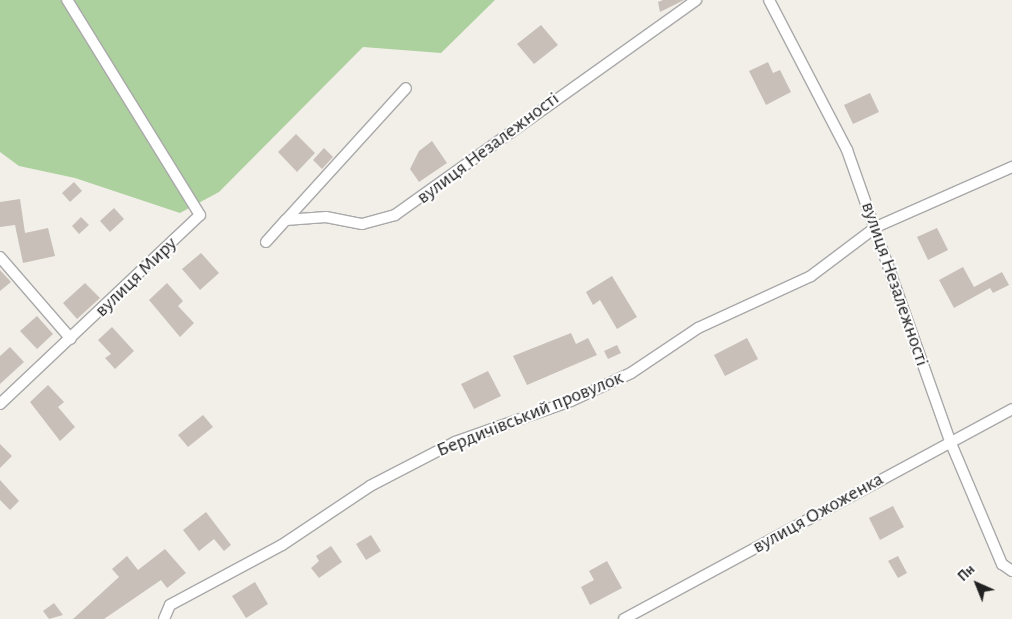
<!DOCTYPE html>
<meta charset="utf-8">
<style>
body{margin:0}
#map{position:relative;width:1012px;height:619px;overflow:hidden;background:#f2efe9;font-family:"Alegreya Sans",sans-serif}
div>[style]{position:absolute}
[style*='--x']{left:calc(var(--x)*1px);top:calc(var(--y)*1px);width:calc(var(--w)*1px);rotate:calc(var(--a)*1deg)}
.forest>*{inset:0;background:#add19e}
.building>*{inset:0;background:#c7bfb8}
.roads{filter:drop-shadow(1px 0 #a9a9a9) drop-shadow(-1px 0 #a9a9a9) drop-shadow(0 1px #a9a9a9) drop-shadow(0 -1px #a9a9a9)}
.street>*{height:10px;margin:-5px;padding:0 5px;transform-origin:5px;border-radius:5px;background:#fff}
span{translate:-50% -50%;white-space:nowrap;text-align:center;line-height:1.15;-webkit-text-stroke:4px #fff;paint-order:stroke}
.street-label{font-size:20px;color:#222}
.north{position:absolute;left:952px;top:559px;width:50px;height:50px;-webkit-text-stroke:4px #fff;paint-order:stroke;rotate:316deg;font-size:14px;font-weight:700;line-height:20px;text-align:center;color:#222}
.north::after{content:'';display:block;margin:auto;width:18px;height:22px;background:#222;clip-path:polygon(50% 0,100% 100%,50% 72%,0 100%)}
</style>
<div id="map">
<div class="forest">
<i style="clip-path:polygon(0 0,495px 0,441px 53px,363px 47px,219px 192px,180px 213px,75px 178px,19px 166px,0 152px)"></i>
</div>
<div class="building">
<i style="clip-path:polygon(684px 0,660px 12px,658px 2px,663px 0)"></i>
<i style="clip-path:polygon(541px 25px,558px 45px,534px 64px,517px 44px)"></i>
<i style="clip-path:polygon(768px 62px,773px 73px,780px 70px,791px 92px,766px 105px,749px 71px)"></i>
<i style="clip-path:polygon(870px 93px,879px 112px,853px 124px,844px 105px)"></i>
<i style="clip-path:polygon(296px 134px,315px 153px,297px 172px,278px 152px)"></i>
<i style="clip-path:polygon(432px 141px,447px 163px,419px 182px,410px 169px,419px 151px)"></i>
<i style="clip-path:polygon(324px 148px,333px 157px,322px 169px,313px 160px)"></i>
<i style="clip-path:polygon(74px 182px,82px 191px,70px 202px,62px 193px)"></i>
<i style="clip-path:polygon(20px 199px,25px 233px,48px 228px,55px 256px,23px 263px,15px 225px,0 227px,0 202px)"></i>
<i style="clip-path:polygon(114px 208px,124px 219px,110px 232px,100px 221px)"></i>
<i style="clip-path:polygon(81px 217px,89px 225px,79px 234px,72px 226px)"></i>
<i style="clip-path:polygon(937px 228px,948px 250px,928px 260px,917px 237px)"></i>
<i style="clip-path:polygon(201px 253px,219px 273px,200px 290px,182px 269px)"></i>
<i style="clip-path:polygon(963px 267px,974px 287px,1002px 272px,1009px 285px,993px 293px,990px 288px,954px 308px,939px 280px)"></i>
<i style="clip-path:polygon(0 270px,11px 282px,0 291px)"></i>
<i style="clip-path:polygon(612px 276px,637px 317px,617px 329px,600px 300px,593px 305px,586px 292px)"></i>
<i style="clip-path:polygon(85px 283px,100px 298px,77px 319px,63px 303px)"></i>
<i style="clip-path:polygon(167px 283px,183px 301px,178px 306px,194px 323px,180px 337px,149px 300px)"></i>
<i style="clip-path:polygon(37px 316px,53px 334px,37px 349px,20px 331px)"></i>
<i style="clip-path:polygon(112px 327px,134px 351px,115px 369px,105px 358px,111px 354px,98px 340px)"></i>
<i style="clip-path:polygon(571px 333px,576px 344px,588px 338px,597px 355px,527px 385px,513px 356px)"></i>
<i style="clip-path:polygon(747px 338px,758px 359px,725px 376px,714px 355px)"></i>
<i style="clip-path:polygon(617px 345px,621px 353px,608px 359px,604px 351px)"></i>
<i style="clip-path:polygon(10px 347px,24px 362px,0 384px,0 356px)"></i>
<i style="clip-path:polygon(488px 371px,501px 396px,474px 409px,461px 384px)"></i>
<i style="clip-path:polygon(48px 385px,64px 402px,58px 407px,75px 427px,60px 441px,30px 402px)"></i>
<i style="clip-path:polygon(203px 415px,213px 427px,188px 447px,178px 435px)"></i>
<i style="clip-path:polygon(0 444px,12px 456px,0 468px)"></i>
<i style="clip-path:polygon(0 480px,19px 501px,10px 510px,0 500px)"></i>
<i style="clip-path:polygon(893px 506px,904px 527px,880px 540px,869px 518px)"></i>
<i style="clip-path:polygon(206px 512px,231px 545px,224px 551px,214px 539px,199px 551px,183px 530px)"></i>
<i style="clip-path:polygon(371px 535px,381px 551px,366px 560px,356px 544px)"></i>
<i style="clip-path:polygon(331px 546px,342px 562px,319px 578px,311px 568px,319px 561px,316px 556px)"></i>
<i style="clip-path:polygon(165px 549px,186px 573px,167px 588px,161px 580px,104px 619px,73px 619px,119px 577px,112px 569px,127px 556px,138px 570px)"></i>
<i style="clip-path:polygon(898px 556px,907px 573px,898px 578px,888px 561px)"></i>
<i style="clip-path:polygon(607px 561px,622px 588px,590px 605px,581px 587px,594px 580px,589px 571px)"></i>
<i style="clip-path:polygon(255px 582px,268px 604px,246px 618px,232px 596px)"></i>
<i style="clip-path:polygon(54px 603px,63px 615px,49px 619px,43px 611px)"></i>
</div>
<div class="roads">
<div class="street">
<i style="--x:769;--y:0;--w:169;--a:62.5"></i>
<i style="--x:847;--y:150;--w:309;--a:70.5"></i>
<i style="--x:950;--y:441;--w:134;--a:67.1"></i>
<i style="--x:1002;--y:564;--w:12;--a:35"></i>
<i style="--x:286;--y:220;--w:178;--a:-47.7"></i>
<i style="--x:266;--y:242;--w:30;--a:-48"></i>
<i style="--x:286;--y:220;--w:40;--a:-4.3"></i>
<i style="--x:326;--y:217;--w:37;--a:11"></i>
<i style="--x:362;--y:224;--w:34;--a:-15"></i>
<i style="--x:395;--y:215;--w:370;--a:-35.5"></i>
<i style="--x:0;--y:257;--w:108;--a:49.1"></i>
<i style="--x:0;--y:404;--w:275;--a:-43.4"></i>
<i style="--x:200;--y:215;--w:253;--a:-121.7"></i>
<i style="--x:164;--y:619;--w:15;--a:-67"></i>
<i style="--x:170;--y:605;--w:127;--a:-28.2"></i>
<i style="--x:282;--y:545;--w:106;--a:-33.8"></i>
<i style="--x:370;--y:486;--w:96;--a:-27.4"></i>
<i style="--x:455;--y:442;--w:123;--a:-19.5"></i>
<i style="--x:571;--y:401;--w:66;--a:-25"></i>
<i style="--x:631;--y:373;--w:81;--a:-33.9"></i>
<i style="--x:698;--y:328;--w:124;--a:-24.7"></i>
<i style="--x:811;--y:276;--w:81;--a:-37"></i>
<i style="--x:876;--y:227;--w:149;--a:-23.8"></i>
<i style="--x:624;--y:619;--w:441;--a:-28.4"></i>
</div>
</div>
<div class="street-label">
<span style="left:488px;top:148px;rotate:-37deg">вулиця Незалежності</span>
<span style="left:136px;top:277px;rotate:-44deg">вулиця Миру</span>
<span style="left:895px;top:284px;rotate:71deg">вулиця Незалежності</span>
<span style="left:530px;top:414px;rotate:-22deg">Бердичівський провулок</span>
<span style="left:818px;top:513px;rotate:-29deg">вулиця Ожоженка</span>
</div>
<div class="north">Пн</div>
</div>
